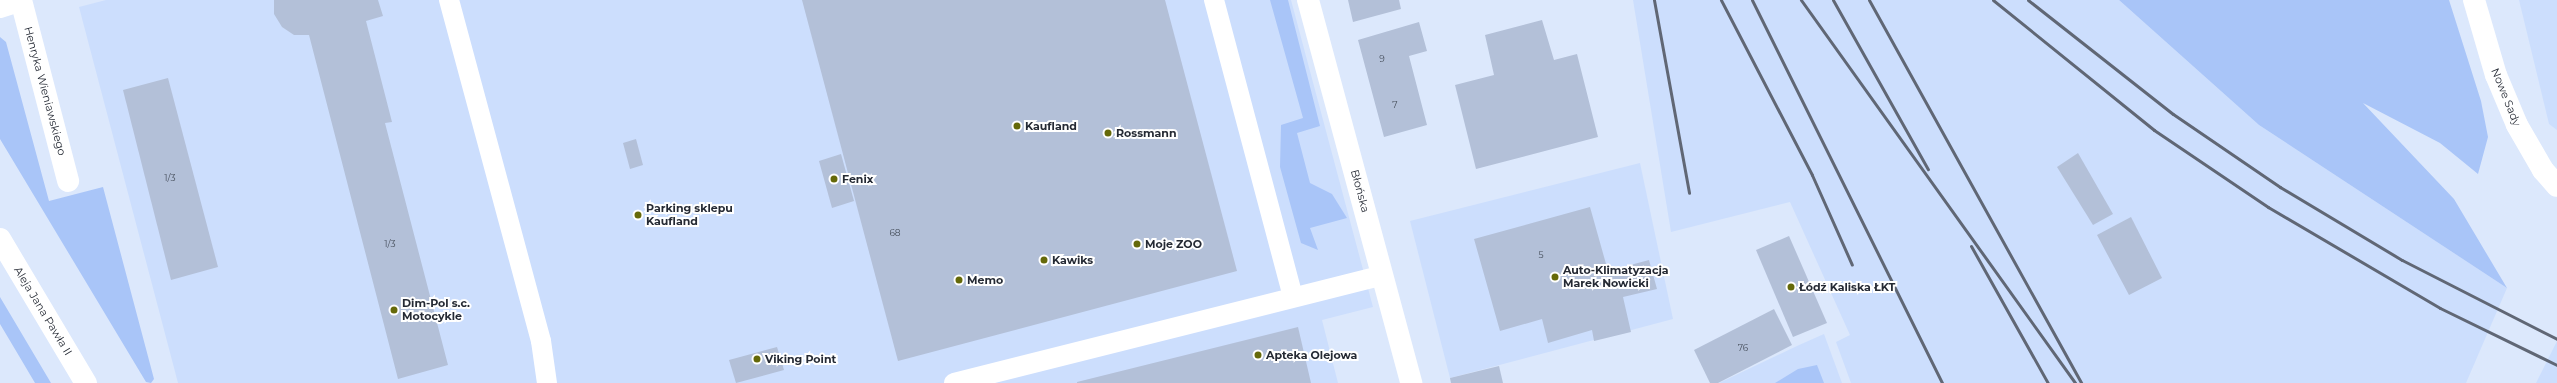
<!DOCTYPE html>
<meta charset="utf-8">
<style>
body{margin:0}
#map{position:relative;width:2557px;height:383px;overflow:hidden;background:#dce8fc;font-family:Montserrat,sans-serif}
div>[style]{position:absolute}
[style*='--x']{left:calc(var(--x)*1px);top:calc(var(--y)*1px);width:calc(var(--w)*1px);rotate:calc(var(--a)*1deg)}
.built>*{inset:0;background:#ccdefd}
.green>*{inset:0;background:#a9c5f8}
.building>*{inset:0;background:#b3c0d8}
.service>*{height:20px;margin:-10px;padding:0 10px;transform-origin:10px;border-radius:10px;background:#fff}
.minor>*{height:22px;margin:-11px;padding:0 11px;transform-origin:11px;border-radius:11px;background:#fff}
.primary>*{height:22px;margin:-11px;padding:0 11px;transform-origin:11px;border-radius:11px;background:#fff}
.rail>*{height:3px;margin:-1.5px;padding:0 1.5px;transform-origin:1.5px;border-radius:1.5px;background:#606775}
.dots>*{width:11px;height:11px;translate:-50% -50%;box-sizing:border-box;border:2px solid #fff;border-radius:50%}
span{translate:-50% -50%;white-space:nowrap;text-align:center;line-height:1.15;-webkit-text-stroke:4px #fff;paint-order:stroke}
.number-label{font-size:9px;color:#48505d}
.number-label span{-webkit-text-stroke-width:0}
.street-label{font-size:11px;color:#252a34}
.poi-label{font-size:11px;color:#252a34;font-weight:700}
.left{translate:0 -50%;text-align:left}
</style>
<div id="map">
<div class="built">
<i style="clip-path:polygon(106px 0,1291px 0,1373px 307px,1322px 320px,1338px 383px,178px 383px,79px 7px)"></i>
<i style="clip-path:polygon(1633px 0,2119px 0,2259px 125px,2507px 288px,2466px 383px,1851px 383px,1836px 342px,1850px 335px,1790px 202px,1671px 232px)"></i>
<i style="clip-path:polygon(2519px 0,2557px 0,2557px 130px,2549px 124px)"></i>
<i style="clip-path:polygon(1640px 163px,1673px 319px,1450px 378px,1410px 221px)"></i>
<i style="clip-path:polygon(1824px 334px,1842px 383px,1719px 383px,1797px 346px)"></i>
<i style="clip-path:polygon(2557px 341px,2557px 383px,2536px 383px)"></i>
</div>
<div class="green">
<i style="clip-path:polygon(1270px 0,1288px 0,1320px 126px,1297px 133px,1310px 183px,1332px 194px,1347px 218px,1310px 228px,1318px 250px,1301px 243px,1280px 167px,1281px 125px,1303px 118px)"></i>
<i style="clip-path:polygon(2119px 0,2449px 0,2481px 101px,2488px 137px,2478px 174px,2440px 143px,2363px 103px,2454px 199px,2507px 288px,2259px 125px)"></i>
<i style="clip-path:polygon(0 37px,6px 42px,49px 201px,103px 187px,154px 379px,151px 383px,146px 382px,0 139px)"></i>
<i style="clip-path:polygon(0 297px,51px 383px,35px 383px,22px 361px,0 324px)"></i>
<i style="clip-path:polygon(1817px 365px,1824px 383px,1775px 383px,1798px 369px)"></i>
</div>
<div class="building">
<i style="clip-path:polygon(274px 0,378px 0,383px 16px,366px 21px,392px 122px,385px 123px,448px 365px,398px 379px,309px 35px,294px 35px,282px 27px,274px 14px)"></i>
<i style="clip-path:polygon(802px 0,1165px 0,1237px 271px,898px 361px)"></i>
<i style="clip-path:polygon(1348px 0,1399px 0,1401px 9px,1353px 22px)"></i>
<i style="clip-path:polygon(1542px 20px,1554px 60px,1577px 54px,1598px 137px,1476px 169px,1455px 85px,1494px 75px,1485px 35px)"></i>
<i style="clip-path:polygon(1419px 22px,1427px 51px,1409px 56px,1427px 125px,1384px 137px,1358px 40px)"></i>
<i style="clip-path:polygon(168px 78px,218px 267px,171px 280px,123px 90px)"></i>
<i style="clip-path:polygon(636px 139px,643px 165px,630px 169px,623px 143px)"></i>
<i style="clip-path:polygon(2078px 153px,2113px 214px,2093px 225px,2057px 167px)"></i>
<i style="clip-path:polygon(841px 154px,854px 201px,832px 208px,819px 161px)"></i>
<i style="clip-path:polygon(1590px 207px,1608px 271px,1649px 260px,1657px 289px,1623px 297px,1631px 332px,1594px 341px,1592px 330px,1548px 343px,1542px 319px,1500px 331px,1474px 239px)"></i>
<i style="clip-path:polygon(2131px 217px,2162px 278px,2129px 295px,2097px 235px)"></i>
<i style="clip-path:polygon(1789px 236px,1827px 323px,1793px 337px,1756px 250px)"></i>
<i style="clip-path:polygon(1774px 309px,1792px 345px,1718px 383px,1710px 383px,1694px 350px)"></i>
<i style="clip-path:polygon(1298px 327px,1311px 383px,1077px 383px,1077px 382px)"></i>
<i style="clip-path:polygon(777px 347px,784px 370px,736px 383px,729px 360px)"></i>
<i style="clip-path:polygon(1499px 366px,1503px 383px,1451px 383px,1450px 378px)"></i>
</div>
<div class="service">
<i style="--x:449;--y:0;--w:353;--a:74.9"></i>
<i style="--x:541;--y:341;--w:42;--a:81.9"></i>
<i style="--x:1214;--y:0;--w:306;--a:75.1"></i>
<i style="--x:954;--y:383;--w:442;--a:-14.1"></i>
</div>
<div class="minor">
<i style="--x:21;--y:0;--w:187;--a:75.4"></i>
<i style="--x:1308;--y:0;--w:397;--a:74.9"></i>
<i style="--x:2474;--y:0;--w:78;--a:73.7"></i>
<i style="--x:2496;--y:75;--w:54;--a:67.2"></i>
<i style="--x:2517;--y:125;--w:52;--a:60"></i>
<i style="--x:2543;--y:170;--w:21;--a:49"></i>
<i style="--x:0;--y:7;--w:22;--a:-18"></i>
</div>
<div class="primary">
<i style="--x:0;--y:239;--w:168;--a:59.2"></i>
</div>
<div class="rail">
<i style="--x:1654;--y:0;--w:196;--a:79.7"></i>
<i style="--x:1721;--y:0;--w:197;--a:62.5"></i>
<i style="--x:1812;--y:175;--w:98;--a:66"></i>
<i style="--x:1752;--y:0;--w:428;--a:63.6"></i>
<i style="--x:1801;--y:0;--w:471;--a:54.4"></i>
<i style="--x:1833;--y:0;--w:194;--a:60.7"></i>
<i style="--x:1869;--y:0;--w:438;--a:61"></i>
<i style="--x:1993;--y:0;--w:207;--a:38.9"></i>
<i style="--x:2154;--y:130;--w:138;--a:34"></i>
<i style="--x:2268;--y:207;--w:199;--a:30.4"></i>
<i style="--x:2440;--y:308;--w:130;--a:26"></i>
<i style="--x:2028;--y:0;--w:184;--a:38.2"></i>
<i style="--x:2173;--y:114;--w:130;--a:34.3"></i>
<i style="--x:2280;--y:187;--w:142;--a:30.9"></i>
<i style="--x:2402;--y:260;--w:174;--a:27"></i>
<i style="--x:1971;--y:246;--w:157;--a:60.7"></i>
</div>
<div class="dots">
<i style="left:1017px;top:126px;background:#656909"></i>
<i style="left:1108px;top:133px;background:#656909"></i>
<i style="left:834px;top:179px;background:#656909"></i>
<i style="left:638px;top:215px;background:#656909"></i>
<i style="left:1137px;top:244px;background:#656909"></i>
<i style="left:1044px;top:260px;background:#656909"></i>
<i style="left:1555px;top:277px;background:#656909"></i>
<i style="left:959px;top:280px;background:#656909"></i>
<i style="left:1791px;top:287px;background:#656909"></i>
<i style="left:394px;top:310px;background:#656909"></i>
<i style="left:1258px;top:355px;background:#656909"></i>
<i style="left:757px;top:359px;background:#656909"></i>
</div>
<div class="number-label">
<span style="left:1382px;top:59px">9</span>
<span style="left:1395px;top:105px">7</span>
<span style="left:170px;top:178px">1/3</span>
<span style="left:895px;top:233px">68</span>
<span style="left:390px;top:244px">1/3</span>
<span style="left:1541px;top:255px">5</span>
<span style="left:1743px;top:348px">76</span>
</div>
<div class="street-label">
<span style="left:45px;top:91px;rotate:75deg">Henryka Wieniawskiego</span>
<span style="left:2506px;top:97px;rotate:68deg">Nowe Sady</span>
<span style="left:1360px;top:191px;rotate:75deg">Błońska</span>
<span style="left:43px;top:311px;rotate:59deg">Aleja Jana Pawła II</span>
</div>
<div class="poi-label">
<span class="left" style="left:1025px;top:126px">Kaufland</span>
<span class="left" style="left:1116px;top:133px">Rossmann</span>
<span class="left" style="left:842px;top:179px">Fenix</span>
<span class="left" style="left:646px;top:215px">Parking sklepu<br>Kaufland</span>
<span class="left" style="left:1145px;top:244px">Moje ZOO</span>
<span class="left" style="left:1052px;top:260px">Kawiks</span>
<span class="left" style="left:1563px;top:277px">Auto-Klimatyzacja<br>Marek Nowicki</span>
<span class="left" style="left:967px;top:280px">Memo</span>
<span class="left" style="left:1799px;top:287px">Łódź Kaliska ŁKT</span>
<span class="left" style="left:402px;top:310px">Dim-Pol s.c.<br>Motocykle</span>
<span class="left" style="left:1266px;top:355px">Apteka Olejowa</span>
<span class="left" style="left:765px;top:359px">Viking Point</span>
</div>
</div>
